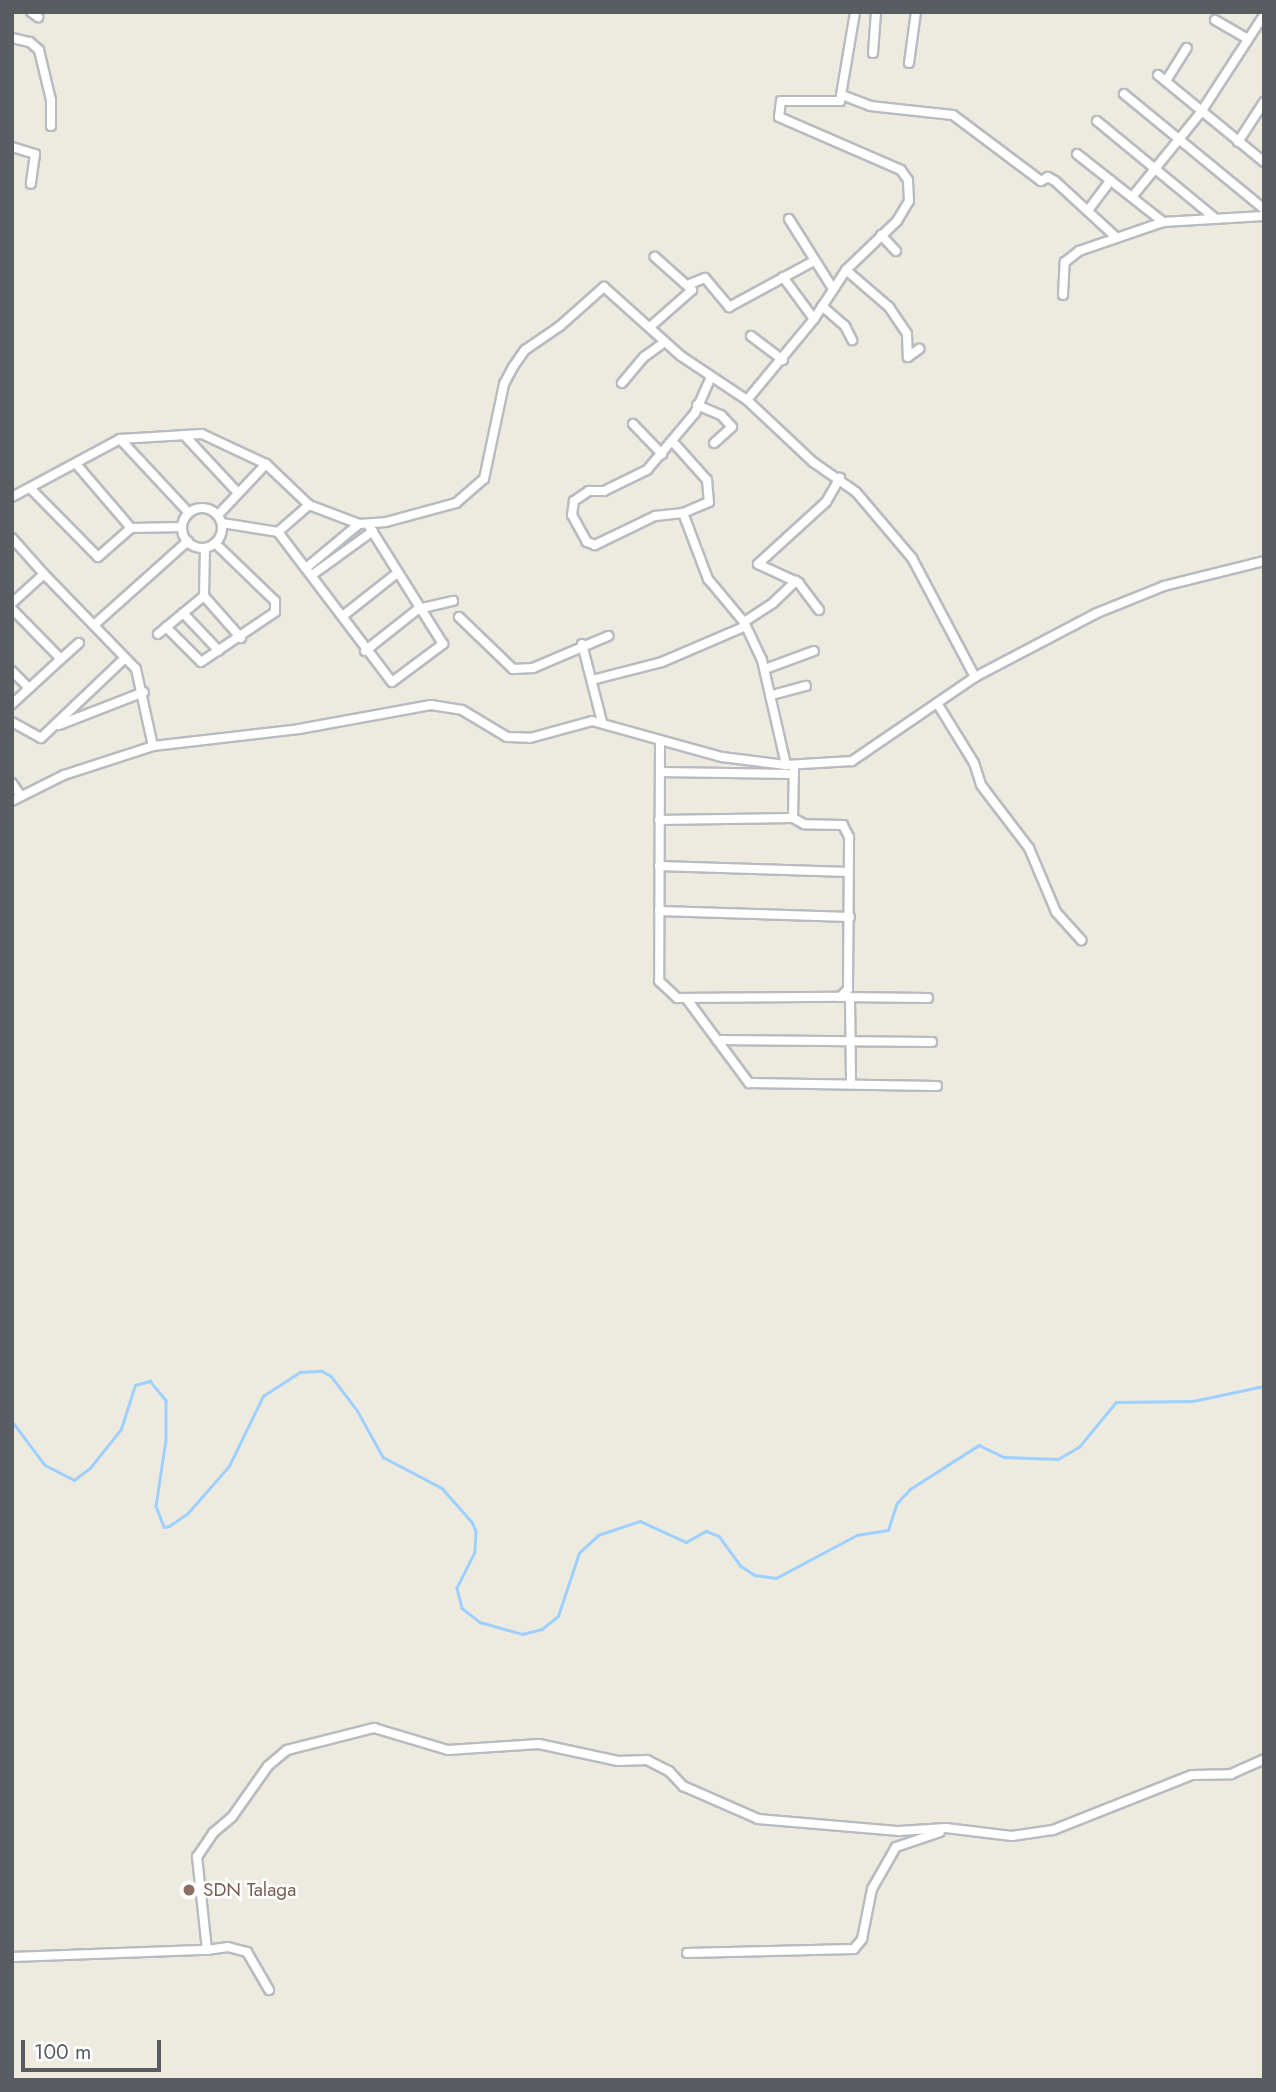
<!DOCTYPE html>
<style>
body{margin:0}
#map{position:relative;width:1276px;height:2092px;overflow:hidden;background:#edebe0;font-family:Jost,sans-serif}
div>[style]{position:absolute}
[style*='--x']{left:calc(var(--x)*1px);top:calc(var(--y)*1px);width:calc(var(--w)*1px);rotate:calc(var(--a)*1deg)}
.stream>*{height:2.5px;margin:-1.25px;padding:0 1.25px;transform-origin:1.25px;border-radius:1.25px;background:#9ed0ff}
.roads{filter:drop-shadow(2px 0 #b8bbc0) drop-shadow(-2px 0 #b8bbc0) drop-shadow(0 2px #b8bbc0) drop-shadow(0 -2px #b8bbc0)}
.street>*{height:8px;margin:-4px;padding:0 4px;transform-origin:4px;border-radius:4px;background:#fff}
.street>.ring{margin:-4px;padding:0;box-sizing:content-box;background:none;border:8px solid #fff;border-radius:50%}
.dots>*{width:19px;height:19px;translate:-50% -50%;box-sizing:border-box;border:4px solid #fff;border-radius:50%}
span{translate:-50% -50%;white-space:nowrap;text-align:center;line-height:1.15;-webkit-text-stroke:5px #fff;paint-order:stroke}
.education-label{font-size:19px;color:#785e54}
.left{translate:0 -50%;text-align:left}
.frame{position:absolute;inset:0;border:14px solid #595d62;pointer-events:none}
.scale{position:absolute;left:21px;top:2040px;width:140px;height:32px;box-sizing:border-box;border:4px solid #595d62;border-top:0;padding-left:9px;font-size:21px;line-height:24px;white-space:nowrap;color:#595d62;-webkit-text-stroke:5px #fff;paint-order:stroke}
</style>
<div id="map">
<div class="stream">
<i style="--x:12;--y:1421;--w:55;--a:53.1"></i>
<i style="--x:45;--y:1465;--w:33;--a:27"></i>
<i style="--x:74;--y:1480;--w:20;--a:-37"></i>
<i style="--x:90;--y:1468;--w:50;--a:-51.5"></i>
<i style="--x:121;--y:1429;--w:46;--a:-72.3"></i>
<i style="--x:135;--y:1385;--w:16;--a:-15"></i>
<i style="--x:150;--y:1381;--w:25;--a:50"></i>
<i style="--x:166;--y:1400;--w:40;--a:90"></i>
<i style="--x:166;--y:1440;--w:67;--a:98.6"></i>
<i style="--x:156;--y:1506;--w:22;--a:69"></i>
<i style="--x:164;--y:1527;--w:5;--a:-11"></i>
<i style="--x:169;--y:1526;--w:22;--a:-34"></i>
<i style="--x:187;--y:1514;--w:64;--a:-48.8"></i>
<i style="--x:229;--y:1466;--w:78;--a:-64.1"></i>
<i style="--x:263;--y:1396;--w:44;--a:-33"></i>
<i style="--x:300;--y:1372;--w:22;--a:-3"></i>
<i style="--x:322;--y:1371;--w:10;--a:29"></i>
<i style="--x:331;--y:1376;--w:43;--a:52.6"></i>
<i style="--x:357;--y:1410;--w:54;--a:61"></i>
<i style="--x:383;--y:1457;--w:67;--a:27.7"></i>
<i style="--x:442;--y:1488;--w:45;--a:48.6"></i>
<i style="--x:472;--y:1522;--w:10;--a:66"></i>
<i style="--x:476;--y:1531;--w:21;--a:93"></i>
<i style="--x:475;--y:1552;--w:40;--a:116.6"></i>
<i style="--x:457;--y:1588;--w:21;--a:76"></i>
<i style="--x:462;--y:1608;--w:23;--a:38"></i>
<i style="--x:480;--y:1622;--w:44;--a:15.9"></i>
<i style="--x:522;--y:1634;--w:21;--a:-14"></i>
<i style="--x:542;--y:1629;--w:21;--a:-39"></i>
<i style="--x:558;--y:1616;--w:66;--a:-71.6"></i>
<i style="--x:579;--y:1553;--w:26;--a:-43"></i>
<i style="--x:598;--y:1535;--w:44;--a:-18.4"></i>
<i style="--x:640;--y:1521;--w:51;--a:24.5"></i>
<i style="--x:686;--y:1542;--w:23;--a:-29"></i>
<i style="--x:706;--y:1531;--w:14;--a:21"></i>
<i style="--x:719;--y:1536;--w:37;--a:54"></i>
<i style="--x:741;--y:1566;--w:17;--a:33"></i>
<i style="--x:755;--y:1575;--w:21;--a:8"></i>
<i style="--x:776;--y:1578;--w:92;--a:-28"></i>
<i style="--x:857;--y:1535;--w:31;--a:-9"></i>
<i style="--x:888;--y:1530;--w:28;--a:-72"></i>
<i style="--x:897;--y:1503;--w:19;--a:-47"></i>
<i style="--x:910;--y:1489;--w:82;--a:-32.5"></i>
<i style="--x:979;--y:1445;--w:28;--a:26"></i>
<i style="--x:1004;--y:1457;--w:54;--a:2.1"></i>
<i style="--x:1058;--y:1459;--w:24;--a:-30"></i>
<i style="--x:1079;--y:1447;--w:58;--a:-50.6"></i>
<i style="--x:1116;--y:1402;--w:77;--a:-0.7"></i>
<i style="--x:1193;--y:1401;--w:73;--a:-11.9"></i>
</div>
<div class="roads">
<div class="street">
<i style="--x:31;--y:12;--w:9;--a:36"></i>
<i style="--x:1215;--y:20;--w:38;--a:30"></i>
<i style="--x:12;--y:38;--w:18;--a:13"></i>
<i style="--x:30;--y:42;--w:12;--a:42"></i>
<i style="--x:39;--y:50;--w:51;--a:76.5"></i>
<i style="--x:51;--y:100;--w:26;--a:90"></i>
<i style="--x:873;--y:53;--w:41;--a:-85.8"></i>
<i style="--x:909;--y:63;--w:51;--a:-82.2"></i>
<i style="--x:1158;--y:75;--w:137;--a:39.4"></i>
<i style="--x:1166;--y:81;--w:39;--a:-58"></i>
<i style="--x:1124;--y:94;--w:181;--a:39.4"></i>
<i style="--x:842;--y:95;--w:30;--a:21"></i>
<i style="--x:870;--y:106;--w:83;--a:6.2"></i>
<i style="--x:953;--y:115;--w:110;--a:36.9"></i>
<i style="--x:1041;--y:181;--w:8;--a:-30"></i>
<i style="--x:1048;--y:177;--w:8;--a:30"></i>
<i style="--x:1055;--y:181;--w:83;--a:42.6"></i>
<i style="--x:1097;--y:121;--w:154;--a:39.5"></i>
<i style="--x:1238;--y:142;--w:48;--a:-57"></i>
<i style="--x:12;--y:147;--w:24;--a:17"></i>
<i style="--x:35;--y:154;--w:30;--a:98"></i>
<i style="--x:1077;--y:154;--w:110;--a:38.3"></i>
<i style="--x:1132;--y:197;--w:109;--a:-50.9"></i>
<i style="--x:1201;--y:112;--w:116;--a:-57"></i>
<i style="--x:1089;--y:209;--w:36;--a:-53"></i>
<i style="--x:789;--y:219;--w:83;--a:57.8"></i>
<i style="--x:881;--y:235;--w:22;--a:47"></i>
<i style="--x:846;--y:270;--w:57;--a:40.7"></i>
<i style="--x:889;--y:307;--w:32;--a:56"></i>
<i style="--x:907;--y:334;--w:23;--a:88"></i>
<i style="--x:908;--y:357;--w:14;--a:-36"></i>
<i style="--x:783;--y:277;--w:52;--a:53.6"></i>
<i style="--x:690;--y:284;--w:16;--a:-22"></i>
<i style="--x:705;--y:278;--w:38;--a:50"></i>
<i style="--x:729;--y:307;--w:94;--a:-28.5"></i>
<i style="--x:1063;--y:295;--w:33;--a:-87"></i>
<i style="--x:1065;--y:262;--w:18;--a:-38"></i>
<i style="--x:1079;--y:251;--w:89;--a:-19"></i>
<i style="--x:1163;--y:222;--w:101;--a:-3.4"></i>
<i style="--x:822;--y:306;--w:30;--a:41"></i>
<i style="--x:845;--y:326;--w:16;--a:63"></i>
<i style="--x:650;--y:327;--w:56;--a:-41.4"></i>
<i style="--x:692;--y:290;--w:50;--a:-138.3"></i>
<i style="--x:751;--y:336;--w:40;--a:37"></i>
<i style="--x:622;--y:383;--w:34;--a:-50"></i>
<i style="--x:644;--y:357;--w:26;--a:-36"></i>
<i style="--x:747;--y:400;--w:105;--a:-50.4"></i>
<i style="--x:814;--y:319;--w:59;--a:-56.9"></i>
<i style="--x:846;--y:270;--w:71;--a:-43.9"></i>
<i style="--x:897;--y:221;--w:23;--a:-59"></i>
<i style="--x:909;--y:201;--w:21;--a:-93"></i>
<i style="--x:908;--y:180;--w:12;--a:-125"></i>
<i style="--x:901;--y:170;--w:133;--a:-156.5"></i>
<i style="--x:779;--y:117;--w:16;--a:-83"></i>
<i style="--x:781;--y:101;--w:59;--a:0"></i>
<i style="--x:840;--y:101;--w:90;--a:-80.4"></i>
<i style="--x:697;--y:405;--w:26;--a:23"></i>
<i style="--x:721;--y:415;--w:16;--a:47"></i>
<i style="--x:732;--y:427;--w:24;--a:138"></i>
<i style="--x:633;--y:424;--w:42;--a:46"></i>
<i style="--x:184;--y:435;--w:79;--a:47"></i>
<i style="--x:120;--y:439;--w:101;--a:47"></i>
<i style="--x:673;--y:442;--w:51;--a:48.2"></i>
<i style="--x:707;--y:480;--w:22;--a:85"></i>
<i style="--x:709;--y:502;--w:28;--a:157"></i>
<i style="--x:683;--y:513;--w:71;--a:69.3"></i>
<i style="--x:708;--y:579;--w:56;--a:50.1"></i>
<i style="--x:744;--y:622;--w:42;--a:64.7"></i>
<i style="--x:762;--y:660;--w:108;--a:77.1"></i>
<i style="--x:77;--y:465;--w:83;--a:49.4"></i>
<i style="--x:31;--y:489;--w:95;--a:45.4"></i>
<i style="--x:98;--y:557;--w:44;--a:-41.3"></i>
<i style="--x:131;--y:528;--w:51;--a:-1.1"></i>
<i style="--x:12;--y:497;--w:123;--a:-28.2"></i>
<i style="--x:120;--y:439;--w:82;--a:-3.5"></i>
<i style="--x:202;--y:434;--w:71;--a:25.1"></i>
<i style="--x:266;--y:464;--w:59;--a:43.6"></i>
<i style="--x:309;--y:505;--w:53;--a:20.8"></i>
<i style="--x:359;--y:524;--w:27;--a:-4"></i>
<i style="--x:386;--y:522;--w:73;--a:-15.2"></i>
<i style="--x:456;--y:503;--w:37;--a:-41"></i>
<i style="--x:484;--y:479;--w:97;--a:-78.1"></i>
<i style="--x:504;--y:384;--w:19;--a:-62"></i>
<i style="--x:513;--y:367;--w:21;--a:-55"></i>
<i style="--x:525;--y:350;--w:42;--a:-34.4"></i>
<i style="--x:560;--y:326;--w:59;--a:-41.6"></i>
<i style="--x:604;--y:287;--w:103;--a:41.9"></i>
<i style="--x:681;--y:356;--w:79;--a:33.7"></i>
<i style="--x:747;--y:400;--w:91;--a:43.2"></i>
<i style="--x:813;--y:462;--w:52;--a:34.9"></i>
<i style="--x:856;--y:492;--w:87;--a:49.7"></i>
<i style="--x:912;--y:558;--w:135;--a:62.1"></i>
<i class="ring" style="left:182px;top:508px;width:32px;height:32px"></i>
<i style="--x:683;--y:513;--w:28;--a:174"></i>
<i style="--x:655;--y:516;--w:67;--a:154.2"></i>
<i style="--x:595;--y:545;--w:9;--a:-159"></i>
<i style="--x:587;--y:542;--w:31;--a:-119"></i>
<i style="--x:572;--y:515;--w:14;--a:-82"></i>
<i style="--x:574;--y:501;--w:18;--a:-34"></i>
<i style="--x:589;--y:491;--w:15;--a:0"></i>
<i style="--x:604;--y:491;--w:48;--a:-26"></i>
<i style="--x:647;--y:470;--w:75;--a:-49.9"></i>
<i style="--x:695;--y:413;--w:39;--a:-66"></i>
<i style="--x:218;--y:515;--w:70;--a:-46.7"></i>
<i style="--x:222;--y:523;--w:57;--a:9.1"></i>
<i style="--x:278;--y:532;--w:41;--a:-41.1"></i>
<i style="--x:278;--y:532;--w:188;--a:52.8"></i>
<i style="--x:392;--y:682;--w:64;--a:-36.7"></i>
<i style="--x:443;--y:644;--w:139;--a:-122.1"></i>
<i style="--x:12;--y:538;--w:48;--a:48.4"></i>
<i style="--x:306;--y:568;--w:69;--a:-39.7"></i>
<i style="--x:312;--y:575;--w:75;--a:-35.8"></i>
<i style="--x:204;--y:596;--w:56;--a:48.6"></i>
<i style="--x:12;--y:603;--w:43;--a:-42.2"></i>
<i style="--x:44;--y:574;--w:132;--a:45.9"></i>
<i style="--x:136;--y:669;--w:79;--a:77.6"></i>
<i style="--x:12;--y:609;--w:70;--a:45.6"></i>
<i style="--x:61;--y:659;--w:67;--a:137.4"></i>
<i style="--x:819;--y:610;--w:34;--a:-127"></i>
<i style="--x:799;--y:583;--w:45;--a:-155.1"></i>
<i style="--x:758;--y:564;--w:92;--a:-42.4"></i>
<i style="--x:826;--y:502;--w:28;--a:-60"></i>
<i style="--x:183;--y:613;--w:52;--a:46.5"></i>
<i style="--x:344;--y:615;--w:66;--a:-38.3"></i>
<i style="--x:459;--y:617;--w:75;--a:43.9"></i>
<i style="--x:513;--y:669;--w:20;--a:-3"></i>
<i style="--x:533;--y:668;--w:82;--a:-23.1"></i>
<i style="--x:744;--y:622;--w:35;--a:-33"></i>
<i style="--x:773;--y:603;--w:32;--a:-44"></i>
<i style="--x:94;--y:625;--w:126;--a:-41.8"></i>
<i style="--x:166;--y:627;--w:49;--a:45"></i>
<i style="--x:201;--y:662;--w:89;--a:-34"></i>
<i style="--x:275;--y:612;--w:11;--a:-90"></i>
<i style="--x:275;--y:601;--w:83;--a:-136"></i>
<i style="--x:158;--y:634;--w:60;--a:-39.6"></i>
<i style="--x:204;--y:596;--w:48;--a:-88.8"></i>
<i style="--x:582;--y:644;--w:81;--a:75.6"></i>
<i style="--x:365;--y:651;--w:68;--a:-38.4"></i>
<i style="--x:418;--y:609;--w:36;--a:-13"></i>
<i style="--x:61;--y:659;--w:24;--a:-42"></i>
<i style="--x:765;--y:669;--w:52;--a:-20.2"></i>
<i style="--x:12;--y:671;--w:24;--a:45"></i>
<i style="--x:592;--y:680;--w:72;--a:-14.4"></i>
<i style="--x:662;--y:662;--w:91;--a:-23.2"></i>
<i style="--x:772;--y:695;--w:35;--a:-15"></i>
<i style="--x:937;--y:703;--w:70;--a:58.3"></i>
<i style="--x:974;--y:763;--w:23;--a:72"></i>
<i style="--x:981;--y:785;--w:79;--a:52.7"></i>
<i style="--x:1029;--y:848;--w:69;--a:67.1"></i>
<i style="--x:1056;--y:912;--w:38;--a:48"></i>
<i style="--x:12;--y:722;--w:33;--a:29"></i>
<i style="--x:41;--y:738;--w:116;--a:-43.6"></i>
<i style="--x:59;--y:725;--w:91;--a:-21.2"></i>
<i style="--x:660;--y:740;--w:241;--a:90.2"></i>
<i style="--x:659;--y:981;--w:25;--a:43"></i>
<i style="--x:677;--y:998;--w:163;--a:-0.4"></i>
<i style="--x:840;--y:997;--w:11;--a:-45"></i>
<i style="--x:848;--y:989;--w:152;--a:-89.6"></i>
<i style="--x:849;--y:837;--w:13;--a:-117"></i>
<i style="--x:843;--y:825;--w:39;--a:-179"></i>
<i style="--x:804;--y:824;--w:13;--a:-151"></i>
<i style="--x:793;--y:818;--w:53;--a:-88.9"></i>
<i style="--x:660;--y:772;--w:134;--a:0.9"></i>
<i style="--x:12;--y:783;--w:14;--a:56"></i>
<i style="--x:12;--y:801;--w:58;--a:-26.6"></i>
<i style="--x:64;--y:775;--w:94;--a:-18"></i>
<i style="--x:153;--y:746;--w:147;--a:-6.6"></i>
<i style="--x:299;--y:729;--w:134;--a:-10.3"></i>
<i style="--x:431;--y:705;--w:31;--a:9"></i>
<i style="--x:462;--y:710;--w:52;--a:31"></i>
<i style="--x:507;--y:737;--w:23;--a:2"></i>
<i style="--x:530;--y:738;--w:64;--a:-15.3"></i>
<i style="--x:592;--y:721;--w:135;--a:15.5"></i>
<i style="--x:722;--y:757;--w:64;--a:7.1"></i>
<i style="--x:786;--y:765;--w:66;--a:-3.5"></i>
<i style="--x:852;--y:761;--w:149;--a:-34.3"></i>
<i style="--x:975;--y:677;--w:138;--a:-27.7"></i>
<i style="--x:1097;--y:613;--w:72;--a:-21.9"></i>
<i style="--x:1164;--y:586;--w:103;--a:-14"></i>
<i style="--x:659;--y:820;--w:134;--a:-0.9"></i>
<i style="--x:659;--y:866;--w:190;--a:1.8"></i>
<i style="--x:659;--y:911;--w:191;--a:1.8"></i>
<i style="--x:840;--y:997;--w:88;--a:0.7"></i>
<i style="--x:850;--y:997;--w:87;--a:89.3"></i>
<i style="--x:686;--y:998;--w:106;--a:53.5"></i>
<i style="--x:749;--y:1083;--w:188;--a:0.9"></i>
<i style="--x:717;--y:1040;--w:215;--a:0.5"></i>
<i style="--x:207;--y:1950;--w:21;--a:-8"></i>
<i style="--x:228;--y:1947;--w:20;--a:15"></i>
<i style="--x:247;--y:1952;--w:44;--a:59.9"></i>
<i style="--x:687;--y:1953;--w:167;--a:-1.4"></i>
<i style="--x:854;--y:1949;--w:13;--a:-51"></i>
<i style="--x:862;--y:1939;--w:51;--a:-78.7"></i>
<i style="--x:872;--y:1889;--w:48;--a:-60.3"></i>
<i style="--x:896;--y:1847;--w:46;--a:-18.8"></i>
<i style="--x:12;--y:1957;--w:195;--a:-2.1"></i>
<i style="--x:207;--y:1950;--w:94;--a:-96.1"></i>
<i style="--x:197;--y:1857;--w:29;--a:-56"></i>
<i style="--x:213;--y:1833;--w:25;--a:-40"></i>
<i style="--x:232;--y:1817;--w:62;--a:-54.8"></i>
<i style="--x:268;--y:1766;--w:25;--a:-40"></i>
<i style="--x:287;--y:1750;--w:90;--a:-14.2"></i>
<i style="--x:374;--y:1728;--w:77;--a:16.6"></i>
<i style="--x:448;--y:1750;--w:91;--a:-3.8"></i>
<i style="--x:539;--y:1744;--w:81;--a:12.1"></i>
<i style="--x:618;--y:1761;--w:29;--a:-2"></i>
<i style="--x:647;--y:1760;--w:25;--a:27"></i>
<i style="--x:669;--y:1771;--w:21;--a:47"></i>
<i style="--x:683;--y:1786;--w:82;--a:23.7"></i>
<i style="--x:758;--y:1819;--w:142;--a:4.9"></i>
<i style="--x:899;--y:1831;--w:47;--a:-3.7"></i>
<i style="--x:946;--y:1828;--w:66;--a:6.9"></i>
<i style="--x:1012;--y:1836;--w:41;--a:-8.3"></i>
<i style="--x:1053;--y:1830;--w:149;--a:-21.6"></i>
<i style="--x:1192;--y:1775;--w:39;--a:-1"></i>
<i style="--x:1231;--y:1774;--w:36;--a:-24"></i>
</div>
</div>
<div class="dots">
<i style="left:189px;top:1890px;background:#8d6e63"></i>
</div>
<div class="education-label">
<span class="left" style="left:203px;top:1890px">SDN Talaga</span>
</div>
<div class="frame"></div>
<div class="scale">100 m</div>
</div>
